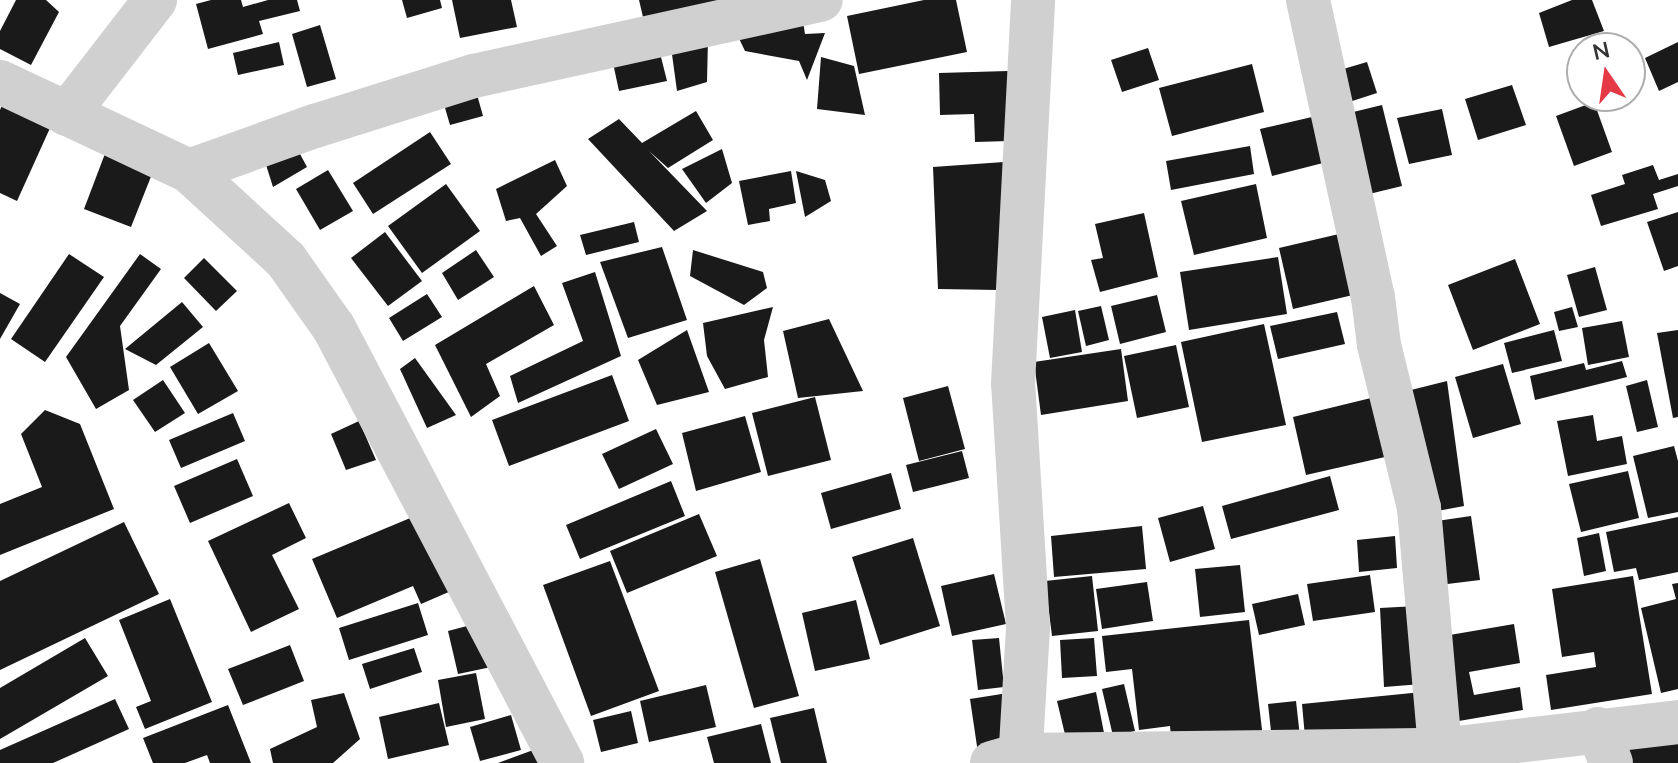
<!DOCTYPE html>
<style>
body{margin:0}
#map{position:relative;width:1678px;height:763px;overflow:hidden;background:#fff;font-family:Mulish,sans-serif}
div>[style]{position:absolute}
[style*='--x']{left:calc(var(--x)*1px);top:calc(var(--y)*1px);width:calc(var(--w)*1px);rotate:calc(var(--a)*1deg)}
.building>*{inset:0;background:#1a1a1a}
.minor>*{height:44px;margin:-22px;padding:0 22px;transform-origin:22px;border-radius:22px;background:#d0d0d0}
span{translate:-50% -50%;white-space:nowrap;text-align:center;line-height:1.15;-webkit-text-stroke:8px #fff;paint-order:stroke}
.north{position:absolute;left:1566px;top:32px;width:80px;height:80px;box-sizing:border-box;background:#fff;border:2px solid #adadad;border-radius:50%;rotate:347deg;font-size:22px;font-weight:700;line-height:32px;text-align:center;color:#333}
.north::after{content:'';display:block;margin:auto;width:28px;height:36px;background:#e63946;clip-path:polygon(50% 0,100% 100%,50% 72%,0 100%)}
</style>
<div id="map">
<div class="building">
<i style="clip-path:polygon(16px 0,46px 0,59px 12px,31px 65px,0 49px,0 31px)"></i>
<i style="clip-path:polygon(211px 0,241px 0,243px 7px,268px 0,297px 0,300px 11px,259px 21px,263px 34px,208px 49px,196px 4px)"></i>
<i style="clip-path:polygon(402px 0,440px 0,442px 8px,407px 18px)"></i>
<i style="clip-path:polygon(452px 0,511px 0,517px 27px,460px 38px)"></i>
<i style="clip-path:polygon(639px 0,785px 0,647px 34px)"></i>
<i style="clip-path:polygon(924px 0,956px 0,967px 52px,859px 74px,847px 16px)"></i>
<i style="clip-path:polygon(1572px 0,1592px 0,1604px 31px,1549px 47px,1539px 13px)"></i>
<i style="clip-path:polygon(802px 15px,805px 34px,825px 33px,807px 80px,799px 61px,745px 51px,734px 28px)"></i>
<i style="clip-path:polygon(320px 25px,336px 79px,307px 87px,292px 34px)"></i>
<i style="clip-path:polygon(708px 38px,707px 82px,677px 91px,671px 47px)"></i>
<i style="clip-path:polygon(279px 42px,284px 65px,238px 75px,233px 53px)"></i>
<i style="clip-path:polygon(1678px 42px,1678px 82px,1659px 91px,1645px 58px)"></i>
<i style="clip-path:polygon(1148px 48px,1159px 80px,1122px 92px,1111px 60px)"></i>
<i style="clip-path:polygon(660px 53px,667px 81px,619px 91px,613px 63px)"></i>
<i style="clip-path:polygon(821px 57px,854px 66px,865px 115px,817px 109px)"></i>
<i style="clip-path:polygon(1367px 62px,1377px 93px,1343px 104px,1333px 72px)"></i>
<i style="clip-path:polygon(1252px 64px,1264px 112px,1172px 136px,1159px 88px)"></i>
<i style="clip-path:polygon(1008px 71px,1010px 141px,975px 142px,974px 114px,940px 115px,939px 73px)"></i>
<i style="clip-path:polygon(1512px 85px,1526px 125px,1478px 140px,1465px 99px)"></i>
<i style="clip-path:polygon(476px 91px,483px 116px,450px 125px,443px 101px)"></i>
<i style="clip-path:polygon(6px 95px,55px 117px,17px 201px,0 193px,0 110px)"></i>
<i style="clip-path:polygon(1594px 102px,1612px 152px,1574px 166px,1556px 116px)"></i>
<i style="clip-path:polygon(1382px 105px,1402px 186px,1365px 195px,1345px 114px)"></i>
<i style="clip-path:polygon(1442px 109px,1452px 155px,1409px 164px,1397px 118px)"></i>
<i style="clip-path:polygon(696px 111px,713px 140px,668px 168px,649px 151px,707px 211px,674px 231px,588px 139px,619px 119px,642px 143px)"></i>
<i style="clip-path:polygon(1312px 117px,1323px 163px,1272px 176px,1260px 129px)"></i>
<i style="clip-path:polygon(430px 132px,451px 164px,373px 214px,353px 183px)"></i>
<i style="clip-path:polygon(292px 139px,307px 167px,273px 187px,261px 149px)"></i>
<i style="clip-path:polygon(1250px 146px,1254px 174px,1171px 190px,1166px 161px)"></i>
<i style="clip-path:polygon(722px 149px,732px 183px,706px 203px,682px 169px)"></i>
<i style="clip-path:polygon(106px 151px,154px 169px,131px 227px,84px 209px)"></i>
<i style="clip-path:polygon(555px 160px,567px 186px,536px 214px,557px 246px,541px 256px,520px 218px,506px 221px,496px 189px)"></i>
<i style="clip-path:polygon(1004px 162px,998px 290px,938px 289px,933px 167px)"></i>
<i style="clip-path:polygon(1653px 165px,1659px 180px,1678px 174px,1678px 186px,1653px 194px,1658px 209px,1601px 226px,1591px 195px,1625px 184px,1622px 175px)"></i>
<i style="clip-path:polygon(328px 170px,353px 211px,320px 230px,296px 189px)"></i>
<i style="clip-path:polygon(791px 171px,796px 203px,769px 209px,770px 221px,748px 225px,739px 181px)"></i>
<i style="clip-path:polygon(796px 171px,825px 180px,831px 201px,805px 217px)"></i>
<i style="clip-path:polygon(446px 184px,480px 231px,422px 273px,388px 226px)"></i>
<i style="clip-path:polygon(1256px 184px,1267px 238px,1194px 255px,1181px 201px)"></i>
<i style="clip-path:polygon(1678px 212px,1678px 266px,1664px 271px,1647px 222px)"></i>
<i style="clip-path:polygon(1144px 213px,1158px 277px,1100px 292px,1091px 260px,1103px 258px,1095px 224px)"></i>
<i style="clip-path:polygon(634px 222px,639px 242px,586px 255px,580px 235px)"></i>
<i style="clip-path:polygon(385px 232px,422px 281px,388px 306px,351px 258px)"></i>
<i style="clip-path:polygon(1339px 234px,1353px 295px,1293px 309px,1279px 248px)"></i>
<i style="clip-path:polygon(662px 247px,687px 320px,628px 338px,600px 262px)"></i>
<i style="clip-path:polygon(476px 250px,494px 277px,458px 300px,442px 273px)"></i>
<i style="clip-path:polygon(693px 250px,763px 272px,767px 288px,744px 305px,690px 276px)"></i>
<i style="clip-path:polygon(69px 254px,104px 277px,45px 362px,11px 339px)"></i>
<i style="clip-path:polygon(140px 254px,161px 269px,120px 326px,129px 390px,96px 409px,66px 357px)"></i>
<i style="clip-path:polygon(1278px 257px,1287px 314px,1189px 330px,1180px 272px)"></i>
<i style="clip-path:polygon(204px 258px,237px 291px,216px 311px,184px 278px)"></i>
<i style="clip-path:polygon(1515px 259px,1540px 324px,1473px 350px,1448px 285px)"></i>
<i style="clip-path:polygon(1595px 267px,1607px 310px,1579px 317px,1567px 275px)"></i>
<i style="clip-path:polygon(595px 272px,621px 356px,518px 403px,510px 376px,583px 341px,562px 283px)"></i>
<i style="clip-path:polygon(534px 286px,554px 325px,486px 364px,500px 396px,471px 417px,435px 345px)"></i>
<i style="clip-path:polygon(0 293px,20px 304px,0 339px)"></i>
<i style="clip-path:polygon(427px 294px,442px 317px,403px 341px,389px 318px)"></i>
<i style="clip-path:polygon(1157px 295px,1166px 332px,1120px 344px,1111px 306px)"></i>
<i style="clip-path:polygon(182px 302px,203px 327px,156px 365px,125px 349px)"></i>
<i style="clip-path:polygon(1101px 306px,1109px 340px,1086px 346px,1078px 311px)"></i>
<i style="clip-path:polygon(773px 307px,764px 340px,768px 377px,725px 389px,707px 356px,703px 323px)"></i>
<i style="clip-path:polygon(1572px 307px,1578px 327px,1559px 331px,1554px 312px)"></i>
<i style="clip-path:polygon(1075px 310px,1082px 352px,1050px 358px,1042px 317px)"></i>
<i style="clip-path:polygon(1337px 312px,1345px 344px,1278px 359px,1270px 326px)"></i>
<i style="clip-path:polygon(829px 319px,863px 391px,798px 398px,783px 331px)"></i>
<i style="clip-path:polygon(1622px 321px,1629px 357px,1588px 365px,1582px 328px)"></i>
<i style="clip-path:polygon(1264px 324px,1286px 425px,1202px 442px,1181px 342px)"></i>
<i style="clip-path:polygon(687px 330px,709px 392px,657px 405px,638px 360px)"></i>
<i style="clip-path:polygon(1554px 330px,1562px 361px,1512px 373px,1504px 343px)"></i>
<i style="clip-path:polygon(1678px 330px,1678px 417px,1673px 418px,1657px 333px)"></i>
<i style="clip-path:polygon(209px 343px,238px 391px,198px 414px,170px 367px)"></i>
<i style="clip-path:polygon(1176px 345px,1189px 407px,1137px 418px,1124px 356px)"></i>
<i style="clip-path:polygon(1121px 349px,1128px 401px,1041px 415px,1034px 362px)"></i>
<i style="clip-path:polygon(415px 358px,456px 415px,427px 428px,400px 369px)"></i>
<i style="clip-path:polygon(1622px 361px,1627px 377px,1535px 400px,1530px 376px,1584px 363px,1586px 370px)"></i>
<i style="clip-path:polygon(1503px 364px,1521px 424px,1473px 438px,1455px 377px)"></i>
<i style="clip-path:polygon(612px 375px,629px 421px,509px 466px,492px 420px)"></i>
<i style="clip-path:polygon(163px 380px,185px 413px,155px 432px,133px 400px)"></i>
<i style="clip-path:polygon(1647px 380px,1658px 427px,1637px 432px,1626px 386px)"></i>
<i style="clip-path:polygon(1447px 381px,1464px 506px,1416px 515px,1403px 392px)"></i>
<i style="clip-path:polygon(948px 386px,965px 449px,919px 461px,903px 398px)"></i>
<i style="clip-path:polygon(815px 397px,831px 460px,768px 476px,752px 413px)"></i>
<i style="clip-path:polygon(1371px 398px,1385px 457px,1306px 475px,1293px 417px)"></i>
<i style="clip-path:polygon(45px 410px,80px 424px,114px 509px,0 555px,0 504px,42px 487px,21px 434px)"></i>
<i style="clip-path:polygon(233px 413px,245px 441px,181px 468px,169px 440px)"></i>
<i style="clip-path:polygon(1593px 415px,1597px 441px,1622px 436px,1627px 464px,1568px 476px,1557px 421px)"></i>
<i style="clip-path:polygon(745px 416px,761px 472px,696px 491px,682px 433px)"></i>
<i style="clip-path:polygon(359px 421px,376px 460px,346px 470px,331px 434px)"></i>
<i style="clip-path:polygon(656px 429px,673px 464px,619px 489px,602px 454px)"></i>
<i style="clip-path:polygon(1674px 446px,1678px 461px,1678px 512px,1648px 518px,1633px 456px)"></i>
<i style="clip-path:polygon(962px 451px,969px 478px,913px 492px,906px 465px)"></i>
<i style="clip-path:polygon(237px 459px,253px 496px,190px 523px,174px 486px)"></i>
<i style="clip-path:polygon(1628px 471px,1639px 518px,1581px 532px,1569px 484px)"></i>
<i style="clip-path:polygon(891px 473px,901px 509px,831px 529px,821px 493px)"></i>
<i style="clip-path:polygon(1330px 476px,1339px 510px,1231px 539px,1222px 506px)"></i>
<i style="clip-path:polygon(671px 481px,685px 516px,580px 559px,566px 525px)"></i>
<i style="clip-path:polygon(289px 503px,306px 538px,272px 555px,299px 609px,251px 632px,208px 541px)"></i>
<i style="clip-path:polygon(1203px 506px,1215px 549px,1170px 562px,1158px 518px)"></i>
<i style="clip-path:polygon(427px 511px,458px 588px,421px 604px,413px 586px,337px 618px,312px 559px)"></i>
<i style="clip-path:polygon(699px 514px,717px 556px,627px 593px,610px 551px)"></i>
<i style="clip-path:polygon(1471px 516px,1480px 580px,1431px 586px,1423px 523px)"></i>
<i style="clip-path:polygon(1678px 517px,1678px 572px,1639px 580px,1636px 568px,1614px 572px,1606px 532px)"></i>
<i style="clip-path:polygon(124px 522px,159px 594px,0 670px,0 581px)"></i>
<i style="clip-path:polygon(1142px 526px,1146px 569px,1054px 577px,1051px 536px)"></i>
<i style="clip-path:polygon(1599px 533px,1606px 571px,1584px 576px,1577px 538px)"></i>
<i style="clip-path:polygon(1395px 536px,1397px 568px,1359px 572px,1357px 540px)"></i>
<i style="clip-path:polygon(913px 538px,940px 626px,880px 645px,852px 557px)"></i>
<i style="clip-path:polygon(760px 559px,799px 696px,754px 708px,715px 572px)"></i>
<i style="clip-path:polygon(610px 561px,659px 691px,591px 716px,543px 585px)"></i>
<i style="clip-path:polygon(1240px 565px,1245px 612px,1200px 617px,1195px 569px)"></i>
<i style="clip-path:polygon(994px 574px,1006px 624px,952px 636px,941px 586px)"></i>
<i style="clip-path:polygon(1370px 575px,1375px 612px,1313px 621px,1307px 584px)"></i>
<i style="clip-path:polygon(1092px 576px,1098px 631px,1052px 636px,1045px 581px)"></i>
<i style="clip-path:polygon(1633px 576px,1652px 694px,1551px 710px,1546px 675px,1596px 667px,1594px 652px,1562px 657px,1552px 589px)"></i>
<i style="clip-path:polygon(1147px 582px,1153px 621px,1102px 629px,1096px 589px)"></i>
<i style="clip-path:polygon(1678px 583px,1678px 689px,1661px 693px,1641px 608px,1676px 599px,1672px 584px)"></i>
<i style="clip-path:polygon(1298px 594px,1305px 625px,1259px 635px,1252px 604px)"></i>
<i style="clip-path:polygon(170px 599px,212px 702px,145px 729px,136px 707px,151px 701px,119px 620px)"></i>
<i style="clip-path:polygon(856px 600px,870px 659px,815px 671px,802px 613px)"></i>
<i style="clip-path:polygon(418px 603px,428px 635px,349px 660px,339px 628px)"></i>
<i style="clip-path:polygon(1417px 606px,1422px 684px,1384px 687px,1380px 608px)"></i>
<i style="clip-path:polygon(1249px 620px,1263px 738px,1172px 748px,1170px 726px,1139px 730px,1132px 669px,1106px 672px,1102px 636px)"></i>
<i style="clip-path:polygon(486px 621px,496px 666px,458px 674px,448px 631px)"></i>
<i style="clip-path:polygon(1514px 624px,1520px 663px,1469px 672px,1474px 695px,1520px 687px,1523px 710px,1453px 722px,1438px 637px)"></i>
<i style="clip-path:polygon(85px 638px,108px 676px,0 739px,0 688px)"></i>
<i style="clip-path:polygon(999px 638px,1004px 687px,978px 690px,972px 640px)"></i>
<i style="clip-path:polygon(1094px 638px,1097px 676px,1062px 678px,1060px 640px)"></i>
<i style="clip-path:polygon(290px 645px,304px 681px,243px 705px,228px 669px)"></i>
<i style="clip-path:polygon(414px 648px,422px 672px,370px 689px,362px 664px)"></i>
<i style="clip-path:polygon(476px 673px,485px 719px,446px 727px,438px 680px)"></i>
<i style="clip-path:polygon(1124px 684px,1135px 731px,1113px 736px,1102px 689px)"></i>
<i style="clip-path:polygon(706px 685px,716px 727px,649px 742px,640px 701px)"></i>
<i style="clip-path:polygon(1096px 692px,1105px 738px,1068px 747px,1057px 701px)"></i>
<i style="clip-path:polygon(1422px 692px,1426px 735px,1306px 748px,1302px 704px)"></i>
<i style="clip-path:polygon(344px 693px,360px 739px,333px 763px,273px 763px,270px 749px,317px 727px,311px 700px)"></i>
<i style="clip-path:polygon(1008px 693px,1015px 748px,978px 753px,970px 699px)"></i>
<i style="clip-path:polygon(115px 699px,129px 729px,53px 763px,0 763px,0 750px)"></i>
<i style="clip-path:polygon(1296px 701px,1300px 737px,1272px 740px,1268px 704px)"></i>
<i style="clip-path:polygon(439px 703px,449px 745px,388px 759px,379px 717px)"></i>
<i style="clip-path:polygon(228px 705px,251px 763px,210px 763px,207px 755px,185px 763px,153px 763px,143px 738px)"></i>
<i style="clip-path:polygon(814px 708px,827px 763px,781px 763px,770px 718px)"></i>
<i style="clip-path:polygon(631px 711px,638px 743px,601px 752px,593px 720px)"></i>
<i style="clip-path:polygon(511px 715px,521px 750px,480px 761px,470px 727px)"></i>
<i style="clip-path:polygon(761px 724px,771px 763px,714px 763px,707px 737px)"></i>
<i style="clip-path:polygon(1678px 736px,1678px 763px,1625px 763px,1621px 749px)"></i>
<i style="clip-path:polygon(536px 749px,541px 763px,498px 763px)"></i>
</div>
<div class="minor">
<i style="--x:1308;--y:0;--w:304;--a:77.7"></i>
<i style="--x:1373;--y:297;--w:48;--a:82.9"></i>
<i style="--x:1379;--y:345;--w:168;--a:76.2"></i>
<i style="--x:1419;--y:508;--w:243;--a:85"></i>
<i style="--x:0;--y:82;--w:209;--a:25.2"></i>
<i style="--x:189;--y:171;--w:132;--a:42.5"></i>
<i style="--x:286;--y:260;--w:83;--a:54.8"></i>
<i style="--x:334;--y:328;--w:491;--a:62.3"></i>
<i style="--x:67;--y:114;--w:144;--a:-52.3"></i>
<i style="--x:189;--y:171;--w:134;--a:-19.7"></i>
<i style="--x:315;--y:126;--w:167;--a:-17.5"></i>
<i style="--x:474;--y:76;--w:355;--a:-12.4"></i>
<i style="--x:1598;--y:729;--w:36;--a:69"></i>
<i style="--x:992;--y:763;--w:29;--a:-16"></i>
<i style="--x:1020;--y:755;--w:420;--a:-0.7"></i>
<i style="--x:1440;--y:750;--w:240;--a:-6.7"></i>
<i style="--x:1020;--y:763;--w:136;--a:-86.6"></i>
<i style="--x:1028;--y:627;--w:243;--a:-93.5"></i>
<i style="--x:1013;--y:384;--w:385;--a:-87"></i>
</div>
<div class="north">N</div>
</div>
